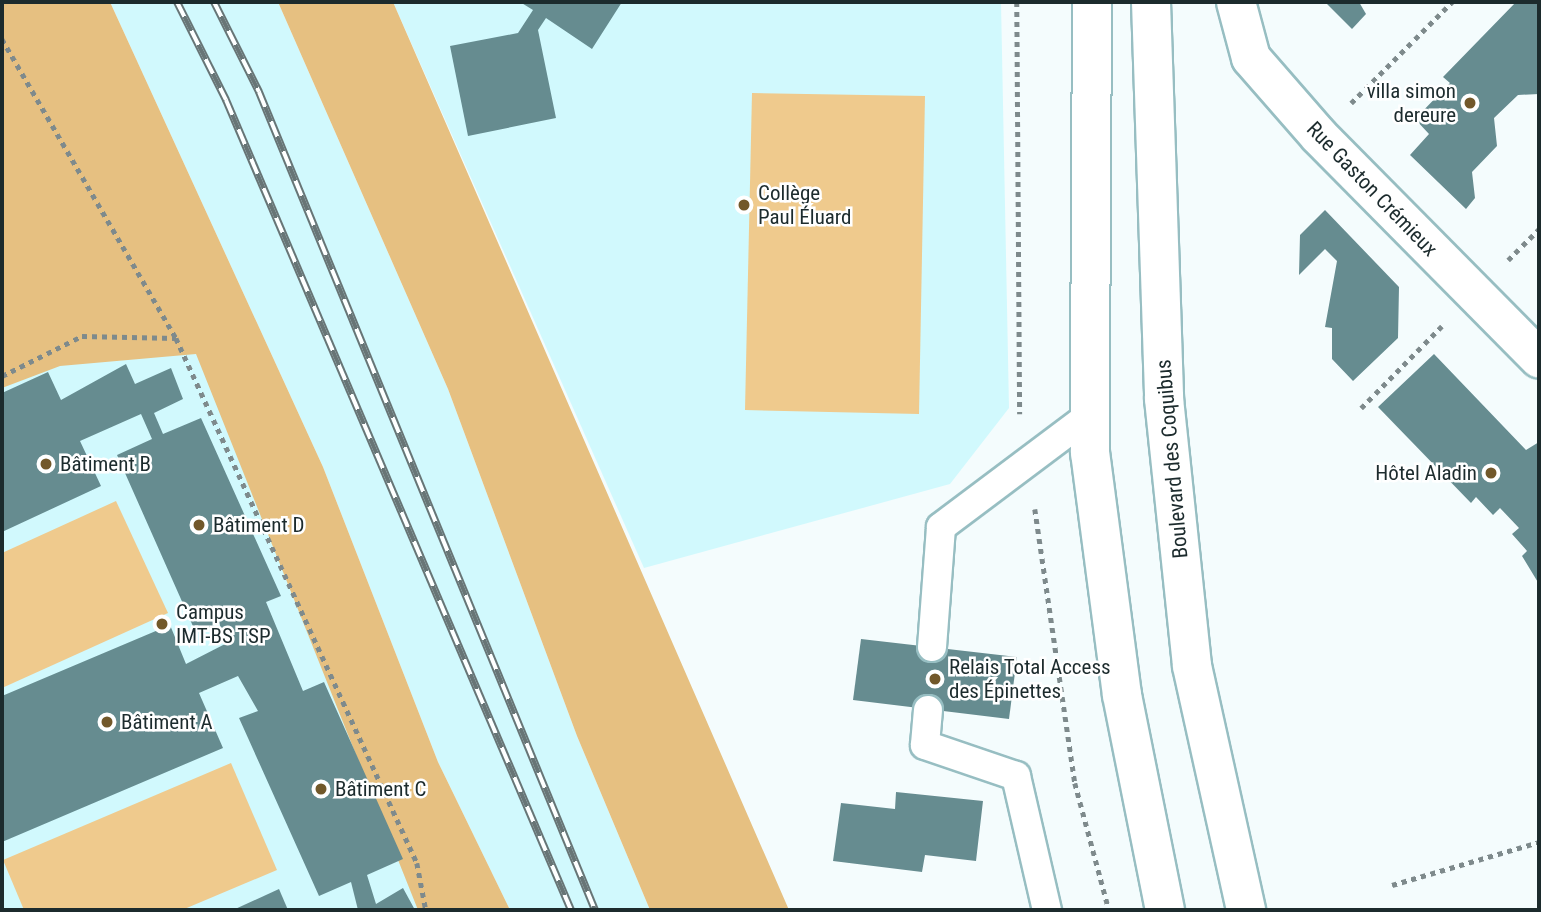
<!DOCTYPE html>
<meta charset="utf-8">
<style>
body{margin:0}
#map{position:relative;width:1541px;height:912px;overflow:hidden;background:#f4fcfd;font-family:"Roboto Condensed",sans-serif}
div>[style]{position:absolute}
[style*='--x']{left:calc(var(--x)*1px);top:calc(var(--y)*1px);width:calc(var(--w)*1px);rotate:calc(var(--a)*1deg)}
.built>*{inset:0;background:#d1f9fd}
.green>*{inset:0;background:#efca8d}
.forest>*{inset:0;background:#e6c081}
.building>*{inset:0;background:#668c90}
.path>*{height:4.5px;margin-top:-2.25px;transform-origin:0;background:repeating-linear-gradient(90deg,#7e8a8c 0 5px,transparent 0 10px)}
.roads{filter:drop-shadow(2px 0 #97bec2) drop-shadow(-2px 0 #97bec2) drop-shadow(0 2px #97bec2) drop-shadow(0 -2px #97bec2)}
.lane>*{height:28px;margin:-14px;padding:0 14px;transform-origin:14px;border-radius:14px;background:#fff}
.street>*{height:38px;margin:-19px;padding:0 19px;transform-origin:19px;border-radius:19px;background:#fff}
.secondary>*{height:38px;margin:-19px;padding:0 19px;transform-origin:19px;border-radius:19px;background:#fff}
.rail>*{height:8px;margin-top:-4px;transform-origin:0;background:repeating-linear-gradient(90deg,#fff 0 16px,#687576 0 32px);box-sizing:border-box;border-block:2px solid #687576}
.dots>*{width:19px;height:19px;translate:-50% -50%;box-sizing:border-box;border:4px solid #fff;border-radius:50%}
span{translate:-50% -50%;white-space:nowrap;text-align:center;line-height:1.15;-webkit-text-stroke:5px #fff;paint-order:stroke}
.poi-label{font-size:21px;color:#1c2b2d}
.right{translate:-100% -50%;text-align:right}
.left{translate:0 -50%;text-align:left}
.street-label{font-size:21px;color:#1c2b2d}
.frame{position:absolute;inset:0;border:4px solid #1c2b2d;pointer-events:none}
</style>
<div id="map">
<div class="built">
<i style="clip-path:polygon(2px 2px,14px 2px,204px 339px,442px 910px,2px 910px)"></i>
<i style="clip-path:polygon(110px 2px,278px 2px,448px 389px,577px 736px,650px 910px,510px 910px,438px 762px,323px 467px)"></i>
<i style="clip-path:polygon(393px 2px,1001px 2px,1009px 408px,950px 484px,644px 568px)"></i>
</div>
<div class="green">
<i style="clip-path:polygon(752px 93px,925px 96px,919px 414px,745px 410px)"></i>
<i style="clip-path:polygon(116px 501px,168px 613px,2px 688px,2px 553px)"></i>
<i style="clip-path:polygon(231px 763px,277px 870px,182px 910px,24px 910px,3px 860px)"></i>
</div>
<div class="forest">
<i style="clip-path:polygon(2px 2px,110px 2px,323px 467px,438px 762px,510px 910px,418px 910px,196px 354px,60px 366px,2px 388px)"></i>
<i style="clip-path:polygon(278px 2px,393px 2px,789px 910px,650px 910px,577px 736px,448px 389px)"></i>
</div>
<div class="building">
<i style="clip-path:polygon(520px 2px,622px 2px,592px 49px,546px 18px,538px 30px,556px 118px,468px 136px,450px 46px,518px 33px,533px 10px)"></i>
<i style="clip-path:polygon(1325px 2px,1359px 2px,1366px 14px,1352px 29px)"></i>
<i style="clip-path:polygon(1516px 2px,1539px 2px,1539px 94px,1518px 95px,1494px 118px,1497px 146px,1472px 172px,1475px 198px,1466px 209px,1410px 155px,1429px 134px,1415px 119px,1450px 83px,1443px 77px)"></i>
<i style="clip-path:polygon(1325px 210px,1399px 287px,1398px 338px,1353px 381px,1332px 359px,1332px 328px,1325px 327px,1337px 261px,1325px 249px,1299px 275px,1300px 235px)"></i>
<i style="clip-path:polygon(1434px 354px,1526px 450px,1539px 442px,1539px 584px,1522px 556px,1527px 551px,1512px 534px,1519px 528px,1500px 508px,1493px 515px,1476px 497px,1471px 503px,1378px 407px)"></i>
<i style="clip-path:polygon(126px 364px,135px 384px,171px 368px,183px 399px,154px 413px,163px 434px,201px 418px,281px 596px,266px 602px,303px 691px,324px 682px,403px 859px,367px 875px,376px 904px,403px 888px,415px 910px,358px 910px,351px 882px,319px 896px,239px 718px,258px 711px,238px 676px,199px 693px,223px 748px,2px 842px,2px 696px,170px 625px,186px 664px,227px 643px,219px 623px,196px 633px,117px 455px,152px 439px,141px 414px,80px 441px,101px 486px,2px 532px,2px 393px,48px 372px,61px 400px)"></i>
<i style="clip-path:polygon(861px 639px,1017px 657px,1009px 719px,853px 700px)"></i>
<i style="clip-path:polygon(896px 792px,983px 801px,976px 861px,925px 855px,922px 872px,833px 861px,841px 803px,895px 809px)"></i>
<i style="clip-path:polygon(279px 889px,288px 910px,233px 910px)"></i>
</div>
<div class="path">
<i style="--x:1017;--y:2;--w:412;--a:89.6"></i>
<i style="--x:2;--y:39;--w:346;--a:59.8"></i>
<i style="--x:1351;--y:103;--w:143;--a:-45"></i>
<i style="--x:1508;--y:260;--w:44;--a:-45"></i>
<i style="--x:2;--y:376;--w:89;--a:-26.6"></i>
<i style="--x:82;--y:336;--w:94;--a:1.2"></i>
<i style="--x:176;--y:338;--w:578;--a:65.34"></i>
<i style="--x:417;--y:863;--w:48;--a:79.2"></i>
<i style="--x:1361;--y:408;--w:115;--a:-45.4"></i>
<i style="--x:1035;--y:509;--w:277;--a:81.7"></i>
<i style="--x:1075;--y:783;--w:131;--a:75"></i>
<i style="--x:1392;--y:885;--w:153;--a:-16.3"></i>
</div>
<div class="roads">
<div class="lane">
<i style="--x:932;--y:647;--w:120;--a:-85.7"></i>
<i style="--x:941;--y:527;--w:186;--a:-36.9"></i>
<i style="--x:928;--y:710;--w:35;--a:95"></i>
<i style="--x:925;--y:745;--w:96;--a:18.8"></i>
<i style="--x:1016;--y:776;--w:138;--a:77"></i>
</div>
<div class="street">
<i style="--x:1236;--y:2;--w:58;--a:75"></i>
<i style="--x:1251;--y:58;--w:103;--a:48.9"></i>
<i style="--x:1319;--y:136;--w:313;--a:45.3"></i>
</div>
<div class="secondary">
<i style="--x:1092;--y:2;--w:450;--a:90.3"></i>
<i style="--x:1090;--y:452;--w:245;--a:82.5"></i>
<i style="--x:1122;--y:695;--w:219;--a:78.7"></i>
<i style="--x:1151;--y:2;--w:397;--a:88.1"></i>
<i style="--x:1164;--y:399;--w:268;--a:84"></i>
<i style="--x:1192;--y:666;--w:250;--a:77.5"></i>
</div>
</div>
<div class="rail">
<i style="--x:177;--y:2;--w:110;--a:63.4"></i>
<i style="--x:226;--y:100;--w:880;--a:66.93"></i>
<i style="--x:214;--y:2;--w:101;--a:63.4"></i>
<i style="--x:259;--y:92;--w:884;--a:67.67"></i>
</div>
<div class="dots">
<i style="left:1470px;top:103px;background:#72582a"></i>
<i style="left:744px;top:205px;background:#72582a"></i>
<i style="left:46px;top:464px;background:#72582a"></i>
<i style="left:1491px;top:473px;background:#72582a"></i>
<i style="left:199px;top:525px;background:#72582a"></i>
<i style="left:162px;top:624px;background:#72582a"></i>
<i style="left:935px;top:679px;background:#72582a"></i>
<i style="left:107px;top:722px;background:#72582a"></i>
<i style="left:321px;top:789px;background:#72582a"></i>
</div>
<div class="poi-label">
<span class="right" style="left:1456px;top:103px">villa simon<br>dereure</span>
<span class="left" style="left:758px;top:205px">Collège<br>Paul Éluard</span>
<span class="left" style="left:60px;top:464px">Bâtiment B</span>
<span class="right" style="left:1477px;top:473px">Hôtel Aladin</span>
<span class="left" style="left:213px;top:525px">Bâtiment D</span>
<span class="left" style="left:176px;top:624px">Campus<br>IMT-BS TSP</span>
<span class="left" style="left:949px;top:679px">Relais Total Access<br>des Épinettes</span>
<span class="left" style="left:121px;top:722px">Bâtiment A</span>
<span class="left" style="left:335px;top:789px">Bâtiment C</span>
</div>
<div class="street-label">
<span style="left:1372px;top:189px;rotate:46deg">Rue Gaston Crémieux</span>
<span style="left:1172px;top:459px;rotate:-95deg">Boulevard des Coquibus</span>
</div>
<div class="frame"></div>
</div>
